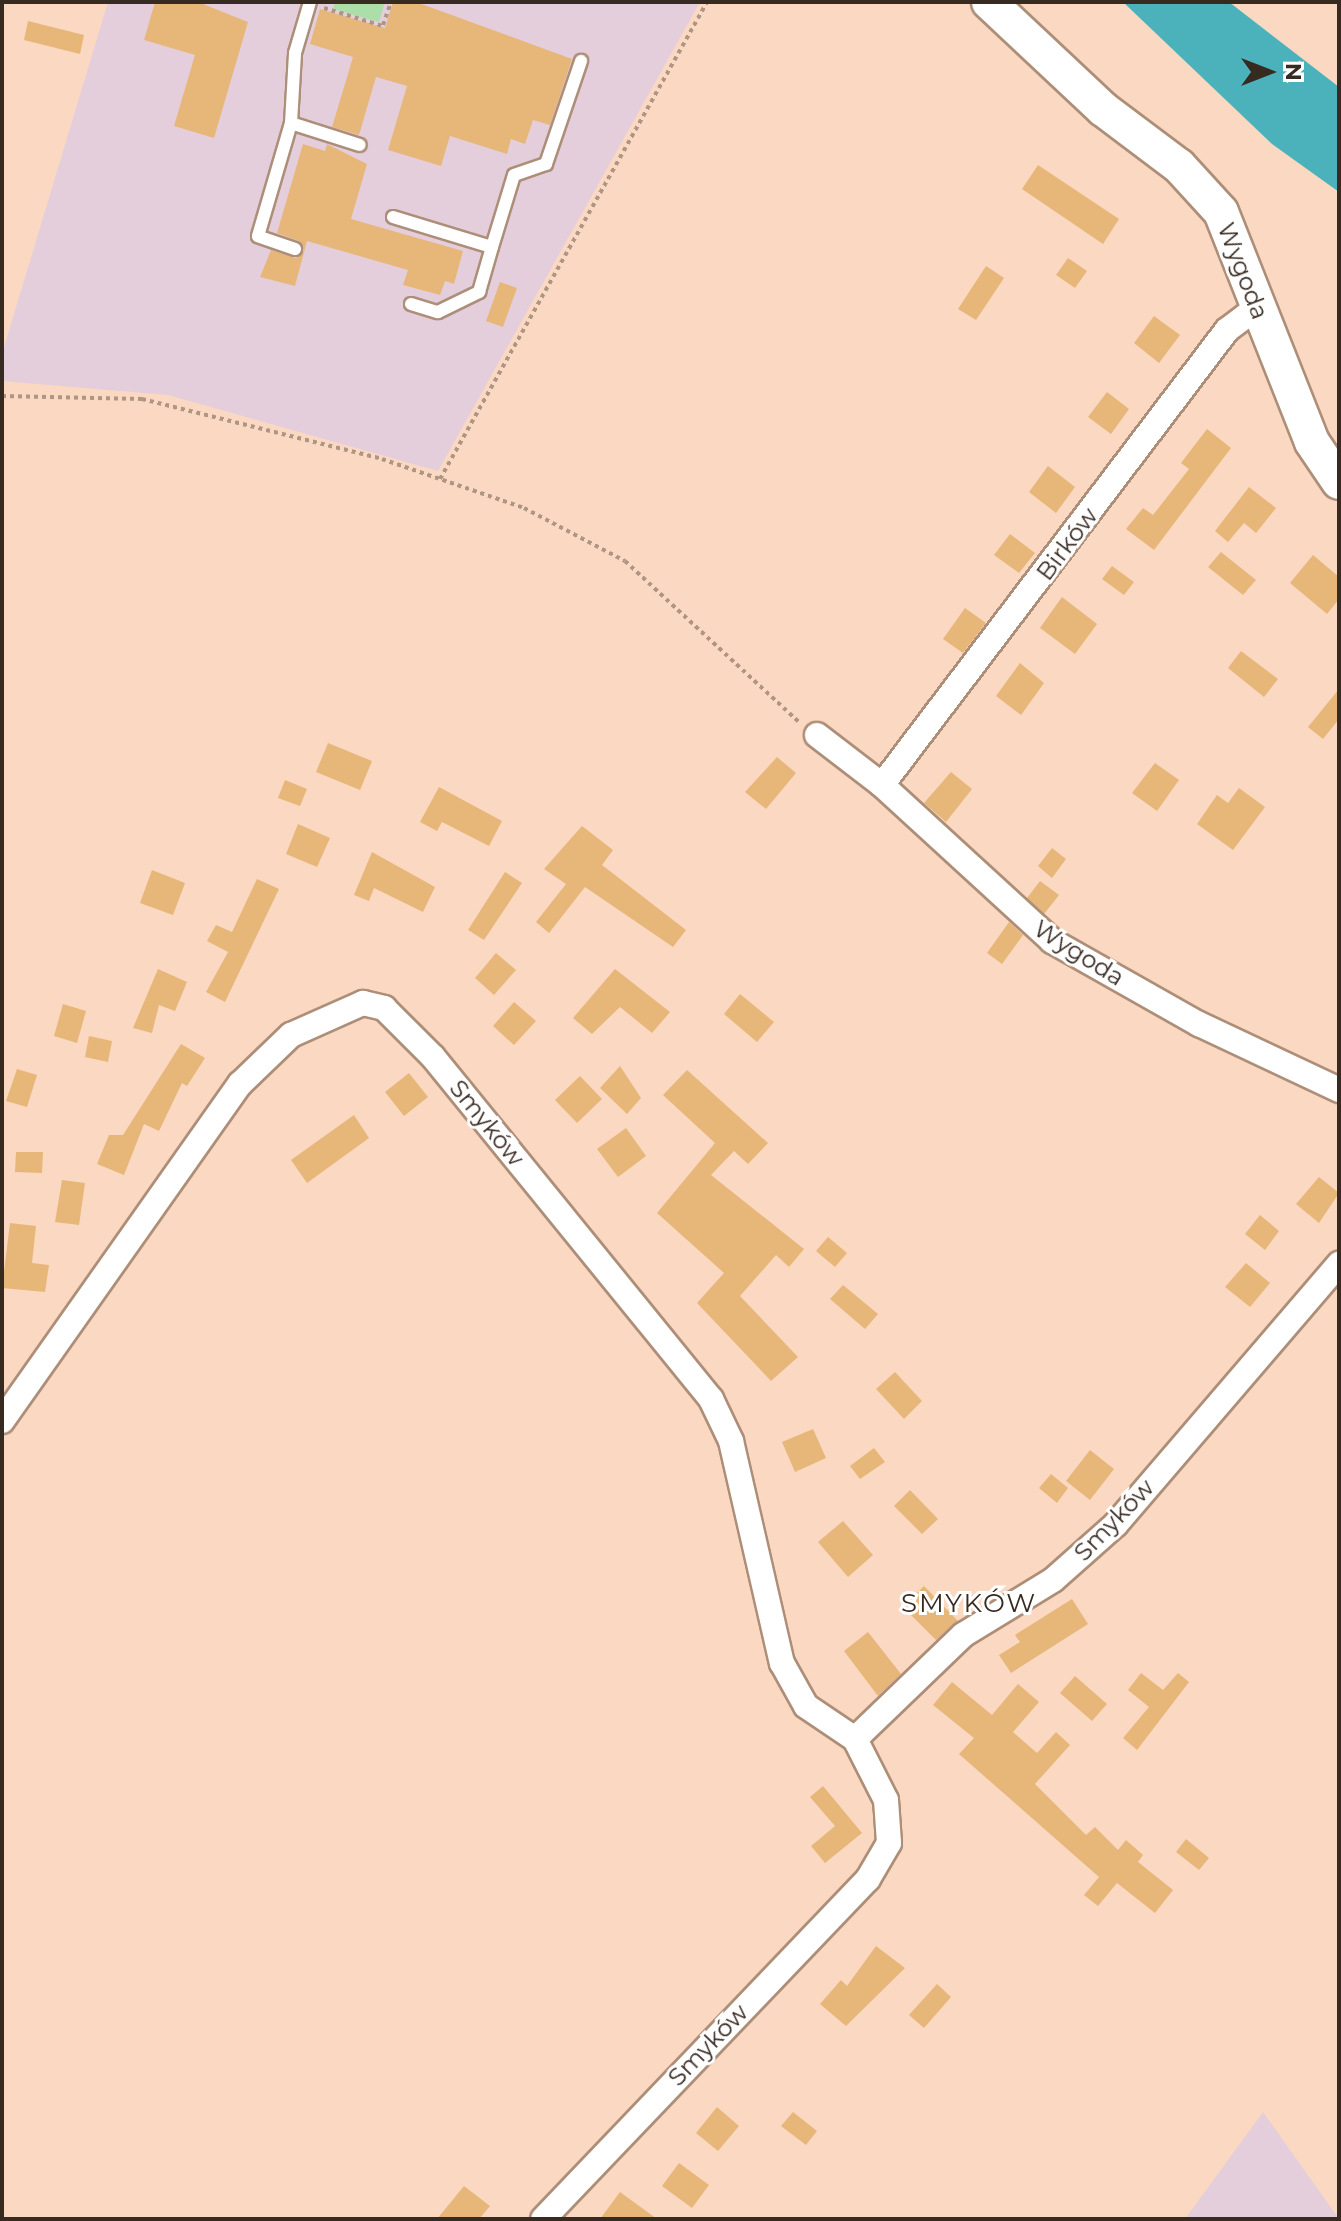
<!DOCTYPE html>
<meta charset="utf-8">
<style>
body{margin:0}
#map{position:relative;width:1341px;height:2221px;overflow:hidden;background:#fad8c1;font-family:Montserrat,sans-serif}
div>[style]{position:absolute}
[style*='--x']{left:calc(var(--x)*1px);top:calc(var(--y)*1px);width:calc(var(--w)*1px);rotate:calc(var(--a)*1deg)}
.industrial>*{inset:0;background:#e4cedb}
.green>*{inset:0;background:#abdea8}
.water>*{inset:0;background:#4bb2bb}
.building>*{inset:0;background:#e7b77a}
.path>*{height:4px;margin-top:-2px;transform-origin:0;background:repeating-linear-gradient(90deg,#af9584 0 4px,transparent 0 8px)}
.roads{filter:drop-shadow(2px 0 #ad8e78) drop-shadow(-2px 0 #ad8e78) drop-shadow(0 2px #ad8e78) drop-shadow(0 -2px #ad8e78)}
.lane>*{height:12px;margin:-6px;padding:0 6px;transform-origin:6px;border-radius:6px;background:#fff}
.street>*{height:24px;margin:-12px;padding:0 12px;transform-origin:12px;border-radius:12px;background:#fff}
.secondary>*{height:34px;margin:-17px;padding:0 17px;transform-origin:17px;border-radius:17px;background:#fff}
span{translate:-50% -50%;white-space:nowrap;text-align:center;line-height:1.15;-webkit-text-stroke:6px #fff;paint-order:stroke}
.street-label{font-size:24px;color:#372a21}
.neighbourhood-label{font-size:26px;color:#372a21;letter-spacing:2px}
.frame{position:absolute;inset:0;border:4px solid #372a21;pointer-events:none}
.north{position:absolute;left:1229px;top:32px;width:80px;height:80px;-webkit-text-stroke:6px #fff;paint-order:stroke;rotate:90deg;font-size:22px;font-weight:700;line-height:32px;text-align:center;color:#372a21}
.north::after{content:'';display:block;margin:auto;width:28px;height:36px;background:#372a21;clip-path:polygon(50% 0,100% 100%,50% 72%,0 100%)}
</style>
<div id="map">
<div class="industrial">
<i style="clip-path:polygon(108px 2px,700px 2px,438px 471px,168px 395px,2px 381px,2px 354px)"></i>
<i style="clip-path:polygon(1263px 2112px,1339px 2219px,1185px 2219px)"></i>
</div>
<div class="green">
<i style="clip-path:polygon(335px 2px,385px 2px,379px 22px,333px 9px)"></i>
</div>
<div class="water">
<i style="clip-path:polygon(1123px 2px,1229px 2px,1339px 87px,1339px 192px,1272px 144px)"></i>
</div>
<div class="building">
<i style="clip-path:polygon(155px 2px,198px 2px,248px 22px,214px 138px,174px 126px,195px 55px,144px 40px)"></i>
<i style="clip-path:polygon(393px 2px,416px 2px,572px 59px,550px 125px,533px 120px,525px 144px,511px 139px,507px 154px,450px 136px,441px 166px,388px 150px,407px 86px,376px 77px,359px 135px,332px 127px,353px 57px,310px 44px,320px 9px,385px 28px)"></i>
<i style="clip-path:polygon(28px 21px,84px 35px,80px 54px,24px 40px)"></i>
<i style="clip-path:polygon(303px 144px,325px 151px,327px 144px,367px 164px,351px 219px,463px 251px,454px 284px,445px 281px,440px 295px,403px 285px,408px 270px,307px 241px,295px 286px,260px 277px,271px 250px,296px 258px,304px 251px,299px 241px,277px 233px)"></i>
<i style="clip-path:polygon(1038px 165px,1119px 219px,1103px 244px,1022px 189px)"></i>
<i style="clip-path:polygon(1068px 258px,1087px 271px,1075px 288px,1056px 275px)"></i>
<i style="clip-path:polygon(986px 266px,1004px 278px,976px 320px,958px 309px)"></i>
<i style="clip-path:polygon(500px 282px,517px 288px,503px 327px,486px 321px)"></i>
<i style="clip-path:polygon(1154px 316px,1180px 335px,1159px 363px,1134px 343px)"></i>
<i style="clip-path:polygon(1107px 392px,1129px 409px,1111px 434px,1088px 417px)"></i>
<i style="clip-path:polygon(1207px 429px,1231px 448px,1154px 550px,1126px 529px,1143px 508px,1153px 515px,1189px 469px,1181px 463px)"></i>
<i style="clip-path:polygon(1048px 466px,1075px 487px,1056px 513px,1029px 492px)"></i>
<i style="clip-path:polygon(1249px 487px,1276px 508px,1256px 533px,1244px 523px,1228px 542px,1215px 531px)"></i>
<i style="clip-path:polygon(1010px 534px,1035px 553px,1019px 573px,994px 555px)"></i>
<i style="clip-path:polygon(1221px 552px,1256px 580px,1243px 595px,1208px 567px)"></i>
<i style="clip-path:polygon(1313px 555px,1339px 577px,1339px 599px,1327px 614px,1290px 583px)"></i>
<i style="clip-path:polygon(1112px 566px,1134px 582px,1124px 595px,1102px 579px)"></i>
<i style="clip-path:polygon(1062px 597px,1097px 624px,1075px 654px,1040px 628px)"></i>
<i style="clip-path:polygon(965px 608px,986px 623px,963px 653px,943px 639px)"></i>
<i style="clip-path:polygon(1241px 651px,1278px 679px,1264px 697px,1228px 668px)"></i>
<i style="clip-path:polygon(1020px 663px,1044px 683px,1021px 715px,996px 696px)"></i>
<i style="clip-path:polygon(1339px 689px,1339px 719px,1323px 739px,1308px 727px)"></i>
<i style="clip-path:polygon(328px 743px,372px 761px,360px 790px,316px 772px)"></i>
<i style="clip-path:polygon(777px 757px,796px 773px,766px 809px,745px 792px)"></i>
<i style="clip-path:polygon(1155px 763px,1179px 780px,1157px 811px,1132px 793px)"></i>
<i style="clip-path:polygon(951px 772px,972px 789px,946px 822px,924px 803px)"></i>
<i style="clip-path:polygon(285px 780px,307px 789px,300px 806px,278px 798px)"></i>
<i style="clip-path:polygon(439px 787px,502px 821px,489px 846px,442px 822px,437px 831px,420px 822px)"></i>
<i style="clip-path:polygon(1239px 788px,1265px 807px,1233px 850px,1197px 824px,1217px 795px,1228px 803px)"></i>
<i style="clip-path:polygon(298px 824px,330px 838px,317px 867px,286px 854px)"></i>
<i style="clip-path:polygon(582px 826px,613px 850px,602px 865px,686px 930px,673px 947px,585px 887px,549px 933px,536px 922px,566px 884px,544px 869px)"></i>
<i style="clip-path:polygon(1052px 848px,1066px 859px,1052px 878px,1038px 866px)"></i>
<i style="clip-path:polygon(372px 852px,435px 887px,423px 912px,374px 888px,369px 901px,354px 895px)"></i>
<i style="clip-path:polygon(152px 870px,185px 883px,173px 915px,140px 903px)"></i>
<i style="clip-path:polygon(505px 872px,522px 883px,484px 940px,468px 930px)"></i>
<i style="clip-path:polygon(257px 879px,279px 889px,225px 1002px,206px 992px,228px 952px,207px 941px,216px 925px,232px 932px)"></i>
<i style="clip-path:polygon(1040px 881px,1059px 895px,1044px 914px,1027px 898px)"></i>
<i style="clip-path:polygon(1009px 922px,1023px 935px,1002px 964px,987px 953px)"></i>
<i style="clip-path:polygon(496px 953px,516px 970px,494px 995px,475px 978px)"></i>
<i style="clip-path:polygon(158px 969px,187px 982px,175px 1011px,159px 1005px,152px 1033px,133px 1028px)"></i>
<i style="clip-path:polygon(615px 969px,670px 1012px,652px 1033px,620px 1007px,592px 1034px,573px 1018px)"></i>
<i style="clip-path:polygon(740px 994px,774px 1022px,757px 1042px,724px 1014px)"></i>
<i style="clip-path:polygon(514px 1002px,536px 1021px,514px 1045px,493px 1026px)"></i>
<i style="clip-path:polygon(63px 1004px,86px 1011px,77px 1043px,54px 1036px)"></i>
<i style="clip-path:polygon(89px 1036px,112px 1041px,108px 1062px,85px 1057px)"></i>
<i style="clip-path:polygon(181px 1044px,205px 1058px,187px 1086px,182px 1083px,159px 1131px,144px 1124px,124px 1175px,97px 1164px,109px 1135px,123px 1135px)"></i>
<i style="clip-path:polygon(620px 1066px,641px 1098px,627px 1114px,600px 1088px)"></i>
<i style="clip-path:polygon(17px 1069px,37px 1075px,27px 1107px,6px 1101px)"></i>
<i style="clip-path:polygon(687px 1070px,768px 1143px,748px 1164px,734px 1151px,711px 1175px,804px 1249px,789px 1267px,776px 1255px,740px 1296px,798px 1357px,771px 1381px,697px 1303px,724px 1273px,657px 1213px,715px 1143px,663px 1095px)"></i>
<i style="clip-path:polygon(409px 1073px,428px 1097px,404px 1116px,385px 1092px)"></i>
<i style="clip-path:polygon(580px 1076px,602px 1099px,577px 1123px,555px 1100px)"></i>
<i style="clip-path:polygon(354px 1115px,369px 1138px,307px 1183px,291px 1160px)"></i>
<i style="clip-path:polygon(626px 1128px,646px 1156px,618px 1177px,597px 1149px)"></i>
<i style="clip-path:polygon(16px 1152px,43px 1152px,42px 1173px,15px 1172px)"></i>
<i style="clip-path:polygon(1319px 1177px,1339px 1193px,1319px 1223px,1296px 1204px)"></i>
<i style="clip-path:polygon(62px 1180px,85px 1183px,79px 1225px,55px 1222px)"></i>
<i style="clip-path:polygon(1260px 1215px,1279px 1231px,1265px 1250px,1245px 1234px)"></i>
<i style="clip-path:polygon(10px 1223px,36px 1226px,32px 1263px,49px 1265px,45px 1292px,2px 1288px)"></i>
<i style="clip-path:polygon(828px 1237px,847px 1253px,835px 1267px,816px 1251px)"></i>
<i style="clip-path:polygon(1246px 1263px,1270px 1283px,1250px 1307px,1225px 1287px)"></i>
<i style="clip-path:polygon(843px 1285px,878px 1314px,865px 1329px,830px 1299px)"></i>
<i style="clip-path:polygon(895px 1372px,922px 1401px,904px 1419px,876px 1389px)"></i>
<i style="clip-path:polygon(813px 1429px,826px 1458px,795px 1472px,782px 1442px)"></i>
<i style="clip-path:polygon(874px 1448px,885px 1462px,860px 1479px,850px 1466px)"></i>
<i style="clip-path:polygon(1090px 1450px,1114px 1469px,1090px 1500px,1066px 1481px)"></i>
<i style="clip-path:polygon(1051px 1474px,1068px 1488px,1057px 1503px,1039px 1488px)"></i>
<i style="clip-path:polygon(910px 1490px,938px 1519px,922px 1534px,894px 1506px)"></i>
<i style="clip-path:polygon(843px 1521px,873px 1555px,848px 1577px,818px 1542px)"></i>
<i style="clip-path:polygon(924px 1586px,958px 1621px,936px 1640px,903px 1607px)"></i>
<i style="clip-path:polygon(1072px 1599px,1088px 1624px,1011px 1673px,999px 1655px,1020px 1642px,1015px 1635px)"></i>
<i style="clip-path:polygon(868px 1632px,901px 1674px,878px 1696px,844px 1651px)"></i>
<i style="clip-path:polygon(1141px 1673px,1163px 1690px,1178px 1673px,1189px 1682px,1137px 1750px,1123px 1738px,1149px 1707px,1128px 1690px)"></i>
<i style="clip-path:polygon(1075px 1676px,1107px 1704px,1092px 1721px,1060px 1693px)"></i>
<i style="clip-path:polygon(952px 1682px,992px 1715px,1018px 1684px,1039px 1702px,1013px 1732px,1037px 1753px,1056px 1732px,1070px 1745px,1035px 1784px,1086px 1835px,1095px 1827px,1118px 1850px,1126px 1840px,1143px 1855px,1138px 1862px,1173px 1890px,1155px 1913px,1117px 1883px,1098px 1906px,1084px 1895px,1099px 1877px,959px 1754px,974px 1738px,933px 1705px)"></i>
<i style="clip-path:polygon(823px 1786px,862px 1833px,825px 1863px,811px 1846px,835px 1826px,810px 1797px)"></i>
<i style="clip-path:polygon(1186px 1839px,1209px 1858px,1199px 1870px,1176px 1852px)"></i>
<i style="clip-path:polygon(876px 1946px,905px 1968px,846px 2026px,820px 2004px,841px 1980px,847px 1986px)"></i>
<i style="clip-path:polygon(937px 1984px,951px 1997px,924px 2028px,909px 2015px)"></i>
<i style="clip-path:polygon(717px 2107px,739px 2126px,718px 2151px,696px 2133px)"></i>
<i style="clip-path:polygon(793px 2112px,817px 2131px,806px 2145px,781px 2126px)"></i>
<i style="clip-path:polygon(679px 2163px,709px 2185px,692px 2208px,662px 2186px)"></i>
<i style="clip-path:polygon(464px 2186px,490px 2206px,479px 2219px,437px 2219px)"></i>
<i style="clip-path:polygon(620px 2192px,657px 2219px,600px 2219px)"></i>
</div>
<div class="path">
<i style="--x:324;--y:8;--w:62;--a:17"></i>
<i style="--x:383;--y:25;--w:24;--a:-71"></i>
<i style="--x:2;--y:396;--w:140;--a:1.2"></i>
<i style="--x:142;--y:399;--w:247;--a:14"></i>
<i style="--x:382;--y:459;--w:150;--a:19"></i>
<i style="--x:524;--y:508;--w:114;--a:27.7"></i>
<i style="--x:625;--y:561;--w:237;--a:42.8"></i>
<i style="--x:440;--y:479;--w:547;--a:-60.76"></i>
</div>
<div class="roads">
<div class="lane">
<i style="--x:291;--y:123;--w:72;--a:17.7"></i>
<i style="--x:393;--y:217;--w:103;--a:16.9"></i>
<i style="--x:492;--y:247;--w:75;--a:-73"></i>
<i style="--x:514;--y:175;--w:34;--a:-19"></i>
<i style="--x:546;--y:164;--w:109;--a:-71.2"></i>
<i style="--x:295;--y:249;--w:39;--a:-161"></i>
<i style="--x:258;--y:236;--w:118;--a:-73.7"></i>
<i style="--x:291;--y:123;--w:70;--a:-86.7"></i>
<i style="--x:295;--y:53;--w:53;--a:-73.6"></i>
<i style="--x:411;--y:304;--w:28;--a:17"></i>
<i style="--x:438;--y:312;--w:46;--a:-26"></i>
<i style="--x:479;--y:292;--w:47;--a:-73.9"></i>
</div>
<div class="street">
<i style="--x:817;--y:735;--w:82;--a:37.6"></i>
<i style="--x:882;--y:785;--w:231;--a:42.5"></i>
<i style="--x:1052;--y:941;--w:169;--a:29.5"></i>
<i style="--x:1199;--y:1024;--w:155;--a:25.2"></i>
<i style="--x:882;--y:785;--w:571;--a:-52.83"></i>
<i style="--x:1227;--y:330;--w:36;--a:-37"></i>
<i style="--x:2;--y:1421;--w:413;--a:-54.8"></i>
<i style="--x:240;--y:1084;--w:71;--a:-43.9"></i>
<i style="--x:291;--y:1035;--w:79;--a:-24"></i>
<i style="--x:363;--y:1003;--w:22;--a:13"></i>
<i style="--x:384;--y:1008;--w:69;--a:45"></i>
<i style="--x:433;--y:1057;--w:441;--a:50.9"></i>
<i style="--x:711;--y:1399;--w:47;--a:64.5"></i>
<i style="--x:731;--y:1441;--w:228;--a:77.1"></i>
<i style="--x:782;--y:1663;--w:49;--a:60.8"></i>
<i style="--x:806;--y:1706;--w:59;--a:34"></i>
<i style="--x:855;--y:1739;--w:68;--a:63.1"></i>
<i style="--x:886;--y:1800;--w:43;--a:86"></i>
<i style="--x:889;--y:1843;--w:42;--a:120.3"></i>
<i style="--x:868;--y:1879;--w:470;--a:133.7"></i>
<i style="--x:855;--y:1739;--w:150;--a:-43.9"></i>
<i style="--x:963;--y:1635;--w:105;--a:-31.4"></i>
<i style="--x:1053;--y:1580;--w:84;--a:-41.6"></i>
<i style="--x:1116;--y:1524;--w:343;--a:-49.4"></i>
</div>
<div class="secondary">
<i style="--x:989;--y:2;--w:156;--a:43.2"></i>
<i style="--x:1103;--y:109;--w:95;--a:36.9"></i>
<i style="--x:1179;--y:166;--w:62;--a:47.6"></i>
<i style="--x:1221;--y:212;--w:247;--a:68.4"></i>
<i style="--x:1312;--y:442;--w:48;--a:56"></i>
</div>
</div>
<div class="street-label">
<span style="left:1243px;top:271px;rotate:69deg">Wygoda</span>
<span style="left:1067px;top:544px;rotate:-53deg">Birków</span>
<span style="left:1079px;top:953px;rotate:32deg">Wygoda</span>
<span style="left:487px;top:1123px;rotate:51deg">Smyków</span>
<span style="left:1114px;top:1520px;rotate:-46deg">Smyków</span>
<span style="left:708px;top:2045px;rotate:-46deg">Smyków</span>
</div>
<div class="neighbourhood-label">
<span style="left:969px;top:1604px">SMYKÓW</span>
</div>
<div class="frame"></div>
<div class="north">N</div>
</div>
